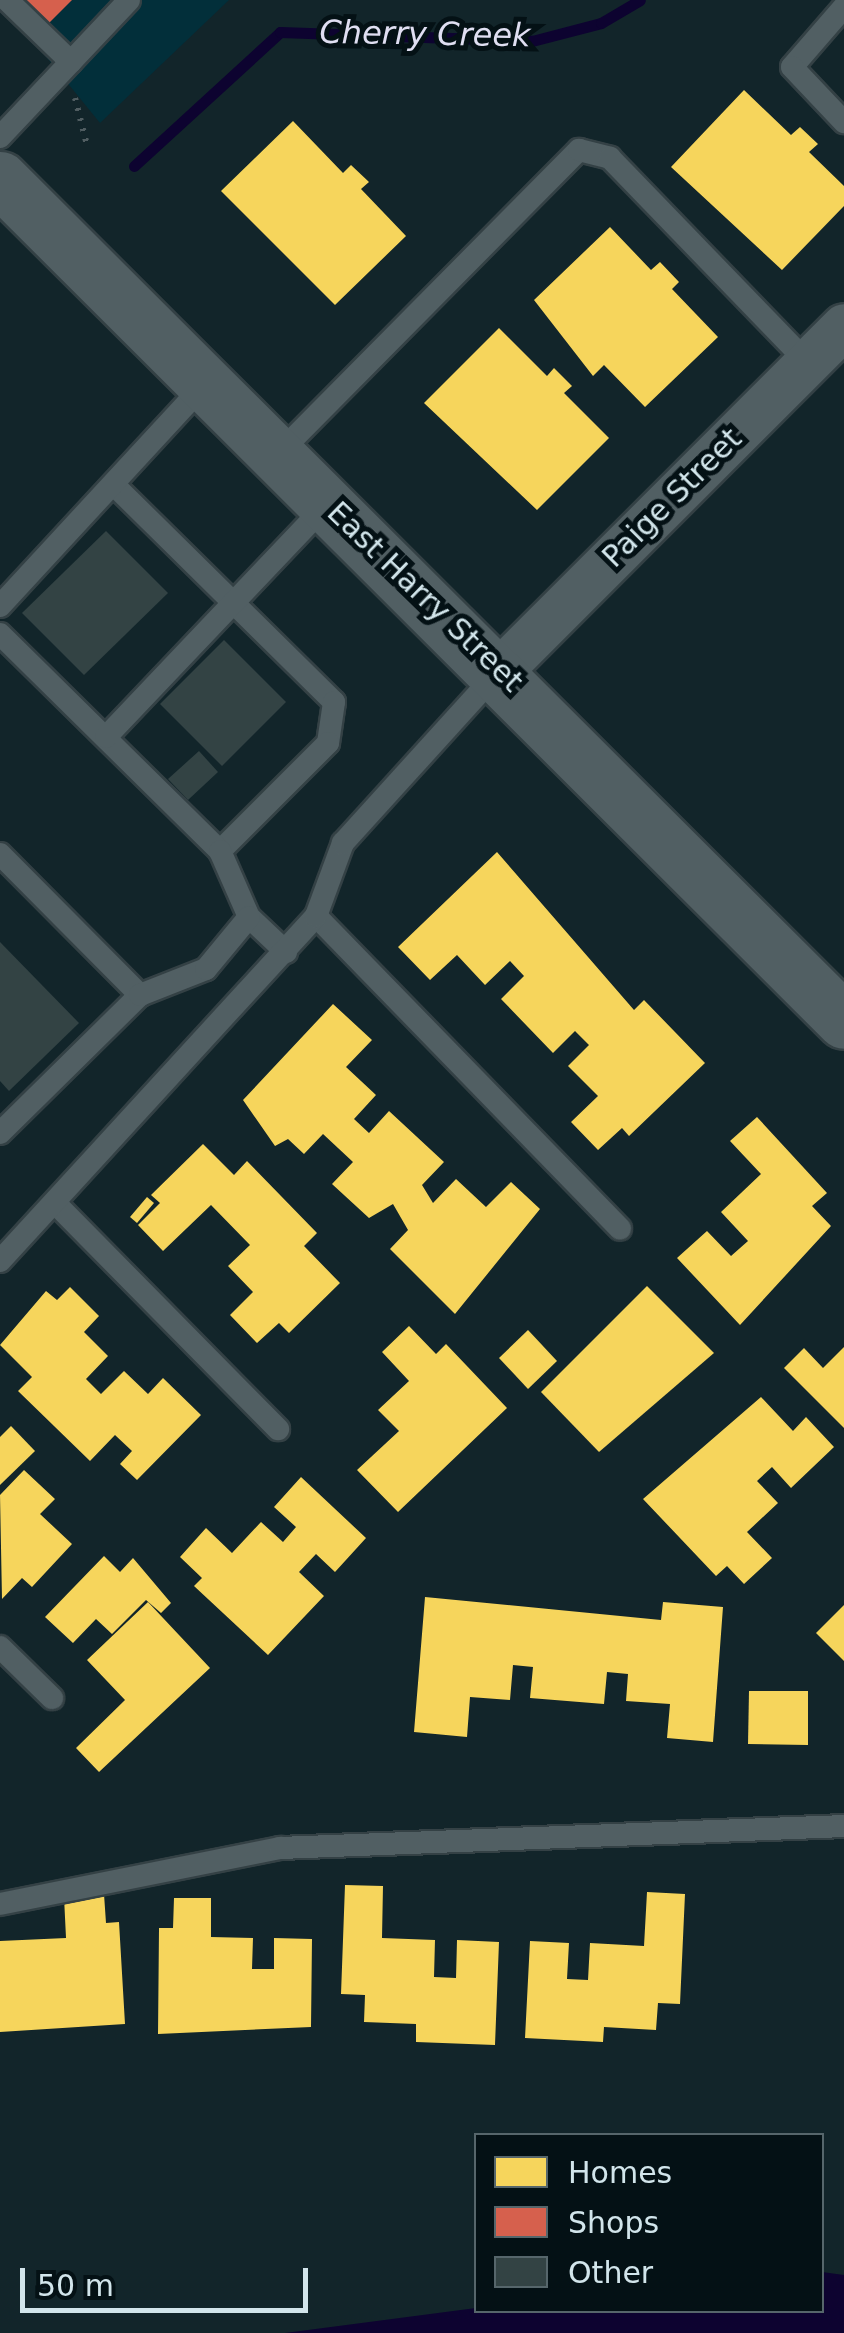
<!DOCTYPE html>
<style>
body{margin:0}
#map{position:relative;width:844px;height:2333px;overflow:hidden;background:#12252a;font-family:"DejaVu Sans",sans-serif}
div>[style]{position:absolute}
[style*='--x']{left:calc(var(--x)*1px);top:calc(var(--y)*1px);width:calc(var(--w)*1px);rotate:calc(var(--a)*1deg)}
.built>*{inset:0;background:#022f3a}
.water>*{inset:0;background:#0d0330}
.homes>*{inset:0;background:#f6d55c}
.shops>*{inset:0;background:#d6604d}
.stream>*{height:11px;margin:-5.5px;padding:0 5.5px;transform-origin:5.5px;border-radius:5.5px;background:#0d0330}
.building>*{inset:0;background:#334344}
.path>*{height:6px;margin-top:-3px;transform-origin:0;background:repeating-linear-gradient(90deg,#505d61 0 2.5px,transparent 0 10.5px)}
.roads{filter:drop-shadow(2px 0 #344145) drop-shadow(-2px 0 #344145) drop-shadow(0 2px #344145) drop-shadow(0 -2px #344145)}
.service>*{height:22px;margin:-11px;padding:0 11px;transform-origin:11px;border-radius:11px;background:#515f63}
.minor>*{height:45px;margin:-22.5px;padding:0 22.5px;transform-origin:22.5px;border-radius:22.5px;background:#515f63}
.secondary>*{height:55px;margin:-27.5px;padding:0 27.5px;transform-origin:27.5px;border-radius:27.5px;background:#515f63}
span{translate:-50% -50%;white-space:nowrap;text-align:center;line-height:1.15;-webkit-text-stroke:10px #041115;paint-order:stroke}
.street-label{font-size:30px;color:#d2e5eb}
.water-label{font-size:32px;color:#e0dff2;font-style:italic}
.legend{position:absolute;left:474px;top:2133px;width:350px;height:180px;box-sizing:border-box;background:#041115;border:2px solid #56666b;margin:0;padding:12px 18px;list-style:none;font-size:30px;color:#d2e5eb}
.legend li{display:flex;align-items:center;gap:20px;height:50px}
.legend b{width:50px;border:2px solid #56666b}
.scale{position:absolute;left:20px;top:2268px;width:288px;height:45px;box-sizing:border-box;border:5px solid #d2e5eb;border-top:0;padding-left:12px;font-size:30px;line-height:35px;white-space:nowrap;color:#d2e5eb;-webkit-text-stroke:8px #041115;paint-order:stroke}
</style>
<div id="map">
<div class="built">
<i style="clip-path:polygon(0 0,229px 0,100px 123px)"></i>
</div>
<div class="water">
<i style="clip-path:polygon(822px 2272px,844px 2275px,844px 2333px,285px 2333px,476px 2308px,822px 2310px)"></i>
</div>
<div class="homes">
<i style="clip-path:polygon(744px 90px,791px 135px,800px 127px,818px 144px,809px 152px,844px 186px,844px 206px,782px 270px,671px 167px)"></i>
<i style="clip-path:polygon(293px 121px,343px 173px,351px 165px,369px 182px,361px 189px,406px 236px,335px 305px,221px 191px)"></i>
<i style="clip-path:polygon(610px 227px,651px 270px,660px 262px,679px 282px,672px 289px,718px 337px,645px 407px,604px 365px,593px 376px,534px 300px)"></i>
<i style="clip-path:polygon(499px 328px,547px 376px,554px 368px,572px 386px,564px 393px,609px 438px,537px 510px,424px 403px)"></i>
<i style="clip-path:polygon(497px 852px,634px 1010px,644px 1000px,705px 1063px,629px 1136px,622px 1128px,598px 1150px,571px 1122px,598px 1096px,568px 1066px,589px 1045px,575px 1031px,553px 1053px,501px 999px,524px 976px,510px 961px,485px 985px,457px 955px,430px 980px,398px 947px)"></i>
<i style="clip-path:polygon(333px 1004px,372px 1040px,346px 1067px,376px 1095px,354px 1119px,369px 1133px,389px 1111px,444px 1162px,422px 1185px,433px 1203px,456px 1179px,486px 1207px,511px 1182px,540px 1209px,455px 1314px,390px 1249px,408px 1230px,393px 1204px,369px 1218px,332px 1184px,353px 1162px,323px 1134px,304px 1154px,288px 1139px,275px 1146px,243px 1100px)"></i>
<i style="clip-path:polygon(757px 1117px,827px 1193px,812px 1206px,831px 1226px,740px 1325px,677px 1258px,707px 1231px,731px 1256px,748px 1241px,721px 1212px,761px 1174px,730px 1141px)"></i>
<i style="clip-path:polygon(203px 1144px,234px 1175px,247px 1161px,317px 1233px,304px 1246px,340px 1283px,289px 1333px,279px 1323px,257px 1343px,230px 1315px,253px 1292px,228px 1266px,250px 1245px,211px 1205px,163px 1251px,138px 1225px,160px 1203px,151px 1195px)"></i>
<i style="clip-path:polygon(147px 1197px,154px 1203px,137px 1223px,130px 1217px)"></i>
<i style="clip-path:polygon(647px 1286px,714px 1353px,599px 1452px,541px 1392px)"></i>
<i style="clip-path:polygon(70px 1287px,99px 1316px,84px 1332px,108px 1356px,86px 1379px,101px 1394px,124px 1371px,148px 1394px,163px 1378px,201px 1415px,137px 1480px,120px 1464px,132px 1451px,115px 1435px,90px 1461px,18px 1391px,32px 1377px,0 1345px,46px 1291px,57px 1300px)"></i>
<i style="clip-path:polygon(409px 1326px,436px 1354px,446px 1344px,507px 1408px,398px 1512px,357px 1470px,399px 1431px,378px 1410px,409px 1381px,382px 1352px)"></i>
<i style="clip-path:polygon(528px 1330px,557px 1361px,528px 1389px,499px 1358px)"></i>
<i style="clip-path:polygon(844px 1347px,844px 1428px,784px 1368px,804px 1348px,823px 1368px)"></i>
<i style="clip-path:polygon(761px 1397px,793px 1431px,806px 1417px,834px 1447px,791px 1488px,772px 1467px,757px 1481px,778px 1503px,747px 1532px,772px 1558px,744px 1584px,727px 1566px,716px 1576px,643px 1499px)"></i>
<i style="clip-path:polygon(11px 1426px,35px 1451px,0 1485px,0 1437px)"></i>
<i style="clip-path:polygon(24px 1470px,55px 1499px,40px 1514px,72px 1544px,32px 1587px,22px 1578px,2px 1599px,0 1495px)"></i>
<i style="clip-path:polygon(301px 1477px,366px 1538px,335px 1572px,316px 1554px,299px 1572px,324px 1596px,268px 1655px,194px 1586px,202px 1578px,180px 1557px,206px 1528px,232px 1553px,261px 1522px,283px 1542px,296px 1527px,274px 1507px)"></i>
<i style="clip-path:polygon(104px 1556px,120px 1572px,133px 1558px,171px 1603px,161px 1613px,146px 1600px,112px 1634px,96px 1619px,73px 1643px,45px 1617px)"></i>
<i style="clip-path:polygon(425px 1597px,661px 1620px,663px 1602px,723px 1607px,713px 1742px,667px 1738px,670px 1704px,626px 1701px,628px 1674px,607px 1672px,604px 1704px,530px 1698px,533px 1667px,513px 1665px,510px 1700px,470px 1697px,467px 1737px,414px 1732px)"></i>
<i style="clip-path:polygon(148px 1602px,210px 1668px,99px 1772px,76px 1748px,125px 1700px,87px 1660px)"></i>
<i style="clip-path:polygon(844px 1605px,844px 1661px,816px 1633px)"></i>
<i style="clip-path:polygon(749px 1691px,808px 1691px,808px 1745px,748px 1744px)"></i>
<i style="clip-path:polygon(345px 1885px,383px 1886px,382px 1938px,435px 1940px,434px 1977px,456px 1978px,457px 1940px,499px 1942px,495px 2045px,416px 2042px,416px 2024px,364px 2022px,365px 1995px,341px 1994px)"></i>
<i style="clip-path:polygon(647px 1892px,685px 1894px,680px 2004px,658px 2003px,656px 2030px,604px 2027px,603px 2042px,525px 2038px,530px 1941px,569px 1943px,567px 1979px,588px 1980px,590px 1943px,644px 1946px)"></i>
<i style="clip-path:polygon(104px 1894px,106px 1923px,119px 1922px,125px 2024px,0 2032px,0 1941px,66px 1938px,64px 1897px)"></i>
<i style="clip-path:polygon(174px 1898px,211px 1898px,211px 1937px,253px 1938px,252px 1969px,274px 1969px,274px 1938px,312px 1939px,311px 2027px,158px 2034px,159px 1928px,173px 1928px)"></i>
</div>
<div class="shops">
<i style="clip-path:polygon(26px 0,72px 0,49px 23px)"></i>
</div>
<div class="stream">
<i style="--x:134;--y:166;--w:198;--a:-42.5"></i>
<i style="--x:280;--y:32;--w:252;--a:2"></i>
<i style="--x:532;--y:41;--w:71;--a:-14.6"></i>
<i style="--x:601;--y:23;--w:45;--a:-30.5"></i>
</div>
<div class="building">
<i style="clip-path:polygon(106px 531px,168px 593px,84px 675px,22px 613px)"></i>
<i style="clip-path:polygon(224px 640px,286px 702px,222px 766px,160px 704px)"></i>
<i style="clip-path:polygon(199px 751px,218px 772px,188px 800px,168px 779px)"></i>
<i style="clip-path:polygon(0 942px,79px 1023px,9px 1091px,0 1081px)"></i>
</div>
<div class="path">
<i style="--x:75;--y:98;--w:49;--a:75.7"></i>
</div>
<div class="roads">
<div class="service">
<i style="--x:7;--y:0;--w:89;--a:44.1"></i>
<i style="--x:844;--y:7;--w:79;--a:130.9"></i>
<i style="--x:792;--y:67;--w:76;--a:46.6"></i>
<i style="--x:0;--y:137;--w:188;--a:-46.7"></i>
<i style="--x:278;--y:454;--w:428;--a:-45.3"></i>
<i style="--x:579;--y:150;--w:32;--a:14"></i>
<i style="--x:610;--y:158;--w:284;--a:46"></i>
<i style="--x:114;--y:485;--w:309;--a:44.6"></i>
<i style="--x:334;--y:702;--w:41;--a:98.3"></i>
<i style="--x:328;--y:743;--w:153;--a:135"></i>
<i style="--x:0;--y:606;--w:304;--a:-47.3"></i>
<i style="--x:0;--y:634;--w:309;--a:44.6"></i>
<i style="--x:220;--y:851;--w:72;--a:66.3"></i>
<i style="--x:249;--y:917;--w:51;--a:43.4"></i>
<i style="--x:106;--y:737;--w:323;--a:-46.5"></i>
<i style="--x:0;--y:854;--w:199;--a:45.2"></i>
<i style="--x:316;--y:916;--w:436;--a:45.8"></i>
<i style="--x:0;--y:1133;--w:197;--a:-44.6"></i>
<i style="--x:140;--y:995;--w:71;--a:-21.5"></i>
<i style="--x:206;--y:969;--w:67;--a:-50.4"></i>
<i style="--x:57;--y:1205;--w:315;--a:45.4"></i>
<i style="--x:0;--y:1261;--w:468;--a:-47.5"></i>
<i style="--x:316;--y:916;--w:78;--a:-69.7"></i>
<i style="--x:343;--y:843;--w:231;--a:-47.8"></i>
<i style="--x:0;--y:1647;--w:73;--a:44.4"></i>
<i style="--x:0;--y:1904;--w:286;--a:-11.3"></i>
<i style="--x:280;--y:1848;--w:564;--a:-2.23"></i>
</div>
<div class="minor">
<i style="--x:500;--y:670;--w:486;--a:-45"></i>
</div>
<div class="secondary">
<i style="--x:0;--y:179;--w:1192;--a:44.93"></i>
</div>
</div>
<div class="street-label">
<span style="left:672px;top:498px;rotate:-45deg">Paige Street</span>
<span style="left:425px;top:597px;rotate:44deg">East Harry Street</span>
</div>
<div class="water-label">
<span style="left:425px;top:34px;rotate:1deg">Cherry Creek</span>
</div>
<ul class="legend">
<li><b style="height:28px;background:#f6d55c"></b>Homes</li>
<li><b style="height:28px;background:#d6604d"></b>Shops</li>
<li><b style="height:28px;background:#334344"></b>Other</li>
</ul>
<div class="scale">50 m</div>
</div>
